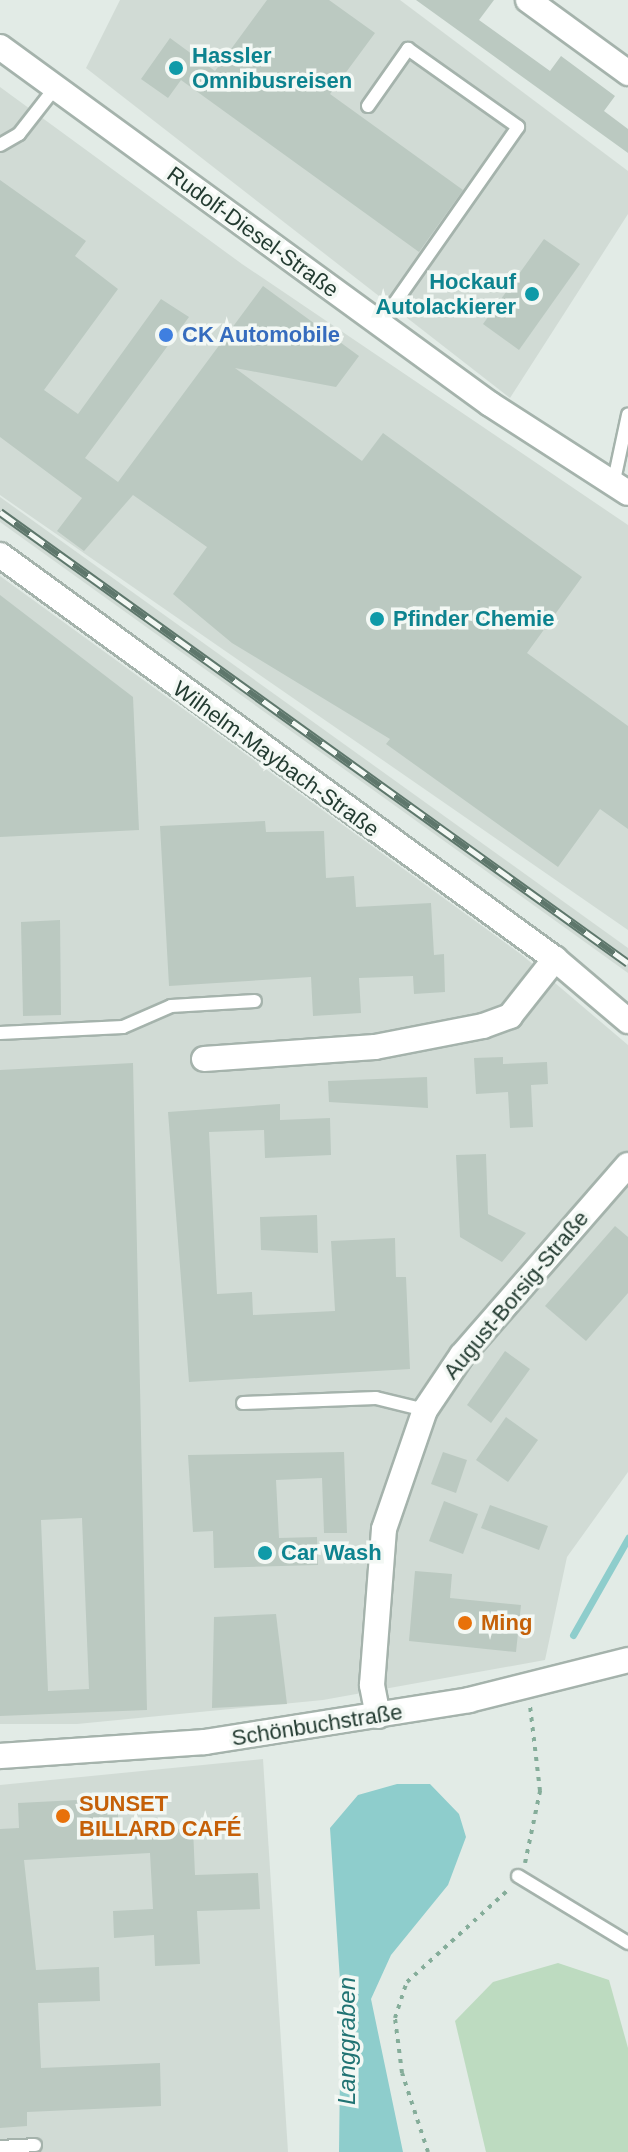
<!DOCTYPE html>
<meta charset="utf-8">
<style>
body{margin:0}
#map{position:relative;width:628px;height:2152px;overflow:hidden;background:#e2ebe6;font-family:Helvetica,sans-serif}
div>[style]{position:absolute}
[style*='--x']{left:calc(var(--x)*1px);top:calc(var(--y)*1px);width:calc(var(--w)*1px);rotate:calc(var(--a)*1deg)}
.built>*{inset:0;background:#d1dbd5}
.green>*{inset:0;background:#bddbc0}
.water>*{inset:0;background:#8ecdcc}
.stream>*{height:7px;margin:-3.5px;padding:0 3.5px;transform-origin:3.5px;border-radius:3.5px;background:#8ecdcc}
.building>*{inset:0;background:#bbc9c1}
.path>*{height:4px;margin-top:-2px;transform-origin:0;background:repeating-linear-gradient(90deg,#85ad9a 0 4px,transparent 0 10px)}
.roads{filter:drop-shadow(2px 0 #a5b3ac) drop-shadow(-2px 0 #a5b3ac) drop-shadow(0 2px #a5b3ac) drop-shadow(0 -2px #a5b3ac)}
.service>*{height:12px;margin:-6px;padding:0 6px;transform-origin:6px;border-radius:6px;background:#fff}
.minor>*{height:24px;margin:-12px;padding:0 12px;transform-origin:12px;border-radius:12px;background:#fff}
.tertiary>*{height:24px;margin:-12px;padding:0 12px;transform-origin:12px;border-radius:12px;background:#fff}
.rail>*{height:9px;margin-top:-4.5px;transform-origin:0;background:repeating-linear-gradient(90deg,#f3f8f4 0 18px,#5e776c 0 36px);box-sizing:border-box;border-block:2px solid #5e776c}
.dots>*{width:22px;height:22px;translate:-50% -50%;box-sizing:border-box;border:4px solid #f3f8f4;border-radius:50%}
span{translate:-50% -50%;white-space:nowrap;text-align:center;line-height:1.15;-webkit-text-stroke:7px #f3f8f4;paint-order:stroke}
.culture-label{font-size:22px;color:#0d838f;font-weight:700}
.left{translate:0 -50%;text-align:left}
.right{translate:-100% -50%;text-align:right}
.street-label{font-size:22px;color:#233b31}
.shop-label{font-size:22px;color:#366cbe;font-weight:700}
.food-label{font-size:22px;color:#c56008;font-weight:700}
.water-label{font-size:24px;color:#217373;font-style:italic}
</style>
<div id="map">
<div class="built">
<i style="clip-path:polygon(120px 0,400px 0,628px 171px,628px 214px,510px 398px,86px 68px)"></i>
<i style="clip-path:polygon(0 87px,242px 264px,628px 525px,628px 930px,0 495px)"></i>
<i style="clip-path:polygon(0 497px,628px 948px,628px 973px,0 522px)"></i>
<i style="clip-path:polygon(0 576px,522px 955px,628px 1045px,628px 1472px,567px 1557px,545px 1660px,323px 1700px,77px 1724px,0 1724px)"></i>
<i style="clip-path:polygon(263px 1759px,288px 2152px,0 2152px,0 1785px)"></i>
</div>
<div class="green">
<i style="clip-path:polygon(558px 1963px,609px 1980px,628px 2048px,628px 2152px,486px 2152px,455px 2021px,493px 1982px)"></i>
</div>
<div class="water">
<i style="clip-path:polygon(397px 1784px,430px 1784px,459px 1814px,466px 1837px,448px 1885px,391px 1955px,371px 1999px,403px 2152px,339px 2152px,341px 1996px,330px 1828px,358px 1795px)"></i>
</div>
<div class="stream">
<i style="--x:573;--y:1635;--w:112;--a:-60.4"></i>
</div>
<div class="building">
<i style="clip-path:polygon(267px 0,329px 0,375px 33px,330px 94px,463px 190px,419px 252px,181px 80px,168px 98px,141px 79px,170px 38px,215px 71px)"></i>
<i style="clip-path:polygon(416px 0,494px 0,479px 20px,550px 71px,561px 56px,615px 96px,604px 111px,628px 129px,628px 153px)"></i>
<i style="clip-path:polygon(0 180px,86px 241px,75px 256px,118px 289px,44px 390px,78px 414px,161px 299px,189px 317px,85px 458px,118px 482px,263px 286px,359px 356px,336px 387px,235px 368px,362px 461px,383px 433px,582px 577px,527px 653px,628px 726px,628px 829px,600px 809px,558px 867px,386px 744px,390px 739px,232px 643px,173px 594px,207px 547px,133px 495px,84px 551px,57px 531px,82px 498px,0 437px)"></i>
<i style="clip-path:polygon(544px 239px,580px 264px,519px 350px,483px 324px)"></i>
<i style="clip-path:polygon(0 595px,133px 697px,139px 830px,0 837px)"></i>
<i style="clip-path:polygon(265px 821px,266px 832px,324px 831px,326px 878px,354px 876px,356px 907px,431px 903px,434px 955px,444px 954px,445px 992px,414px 994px,413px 976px,359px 978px,361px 1013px,313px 1016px,311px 977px,169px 986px,160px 826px)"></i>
<i style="clip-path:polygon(60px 920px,61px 1015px,23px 1016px,21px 922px)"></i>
<i style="clip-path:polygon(503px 1057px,503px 1064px,547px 1062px,548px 1084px,531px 1085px,533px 1127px,510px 1128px,508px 1092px,476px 1094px,474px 1058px)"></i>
<i style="clip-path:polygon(evenodd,133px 1063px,147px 1710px,0 1716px,0 1070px,133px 1063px,82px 1518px,89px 1689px,48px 1691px,41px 1520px,82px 1518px)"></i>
<i style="clip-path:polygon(427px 1077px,428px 1108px,329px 1102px,328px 1081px)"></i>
<i style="clip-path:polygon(280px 1104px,280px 1120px,330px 1118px,331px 1155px,265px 1158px,264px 1130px,209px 1132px,217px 1294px,252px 1292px,253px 1315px,335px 1311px,331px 1241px,395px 1238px,396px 1277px,406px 1277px,410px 1369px,189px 1382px,168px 1112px)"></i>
<i style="clip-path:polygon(486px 1154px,488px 1214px,526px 1233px,502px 1262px,460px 1237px,456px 1155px)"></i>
<i style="clip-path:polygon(317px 1215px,318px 1253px,261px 1250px,260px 1217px)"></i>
<i style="clip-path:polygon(615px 1226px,628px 1237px,628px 1293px,586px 1341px,545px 1306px)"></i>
<i style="clip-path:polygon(505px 1351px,530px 1369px,491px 1423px,467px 1405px)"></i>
<i style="clip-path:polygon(506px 1417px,538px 1440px,508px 1482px,476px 1460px)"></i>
<i style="clip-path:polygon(344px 1452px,347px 1533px,324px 1533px,322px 1478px,276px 1480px,279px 1538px,317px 1537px,318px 1565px,214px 1568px,213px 1531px,193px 1532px,188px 1455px)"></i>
<i style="clip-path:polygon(443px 1452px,467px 1460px,456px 1493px,431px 1484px)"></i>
<i style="clip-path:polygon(444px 1501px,478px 1514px,463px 1554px,429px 1541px)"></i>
<i style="clip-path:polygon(490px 1505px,548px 1526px,539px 1550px,481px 1528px)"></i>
<i style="clip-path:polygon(415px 1571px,452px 1574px,450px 1598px,521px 1605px,516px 1652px,409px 1641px)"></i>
<i style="clip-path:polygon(276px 1614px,287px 1704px,212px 1708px,214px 1617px)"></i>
<i style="clip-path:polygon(117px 1798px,119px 1832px,193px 1828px,195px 1875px,258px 1873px,260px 1909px,197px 1911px,200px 1964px,155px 1966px,154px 1935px,114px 1938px,113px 1911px,153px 1909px,150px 1853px,24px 1860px,36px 1970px,99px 1967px,100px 2001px,38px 2003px,41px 2068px,160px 2063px,161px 2106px,27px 2112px,27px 2126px,0 2128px,0 1829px,19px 1828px,18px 1803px)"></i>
</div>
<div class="path">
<i style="--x:525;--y:1863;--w:74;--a:-78.2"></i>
<i style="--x:540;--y:1791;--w:86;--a:-96.7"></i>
<i style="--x:428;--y:2152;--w:83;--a:-108.2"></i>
<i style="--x:402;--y:2073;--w:55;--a:-97.3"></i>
<i style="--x:395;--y:2018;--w:38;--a:-72"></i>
<i style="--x:407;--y:1982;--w:137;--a:-42.3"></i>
</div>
<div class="roads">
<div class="service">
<i style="--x:368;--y:106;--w:70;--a:-54.9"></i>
<i style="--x:408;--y:49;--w:135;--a:35.3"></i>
<i style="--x:518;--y:127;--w:241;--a:125"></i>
<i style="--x:0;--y:145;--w:22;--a:-30"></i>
<i style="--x:19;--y:134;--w:58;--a:-52"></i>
<i style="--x:613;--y:485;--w:72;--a:-77.9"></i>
<i style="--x:0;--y:1033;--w:123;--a:-2.8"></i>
<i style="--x:123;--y:1027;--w:52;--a:-23.6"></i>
<i style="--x:171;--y:1006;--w:84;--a:-3.4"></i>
<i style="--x:243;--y:1403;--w:133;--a:-2.2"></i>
<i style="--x:376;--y:1398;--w:50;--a:13.8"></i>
<i style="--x:518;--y:1876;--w:129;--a:31.3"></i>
<i style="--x:0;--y:2147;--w:35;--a:-3"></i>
</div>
<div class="minor">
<i style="--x:528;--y:0;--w:124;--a:36.1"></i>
<i style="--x:0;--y:555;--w:686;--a:36.05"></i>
<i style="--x:555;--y:959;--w:96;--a:40.3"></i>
<i style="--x:204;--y:1059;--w:171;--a:-4"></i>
<i style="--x:375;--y:1047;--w:110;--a:-11"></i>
<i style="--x:483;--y:1026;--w:29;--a:-20"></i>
<i style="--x:510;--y:1016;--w:73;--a:-51.7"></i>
<i style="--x:378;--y:1716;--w:32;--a:-101"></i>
<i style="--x:372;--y:1685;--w:156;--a:-85.6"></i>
<i style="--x:384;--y:1529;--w:126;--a:-71"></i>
<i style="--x:425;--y:1410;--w:66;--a:-56.1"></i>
<i style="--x:462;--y:1355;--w:252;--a:-48.9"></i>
</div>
<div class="tertiary">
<i style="--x:0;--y:47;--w:606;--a:36.08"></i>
<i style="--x:490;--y:404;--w:164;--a:32.8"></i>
<i style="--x:0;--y:1756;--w:205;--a:-3.9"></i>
<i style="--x:205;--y:1742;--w:267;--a:-9"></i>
<i style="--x:469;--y:1700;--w:164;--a:-14.1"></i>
</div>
</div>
<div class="rail">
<i style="--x:0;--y:512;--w:773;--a:35.68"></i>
</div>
<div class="dots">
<i style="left:176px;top:68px;background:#0f9aa8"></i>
<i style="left:532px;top:294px;background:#0f9aa8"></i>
<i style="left:166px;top:335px;background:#3f7fe0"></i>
<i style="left:377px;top:619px;background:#0f9aa8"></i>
<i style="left:265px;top:1553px;background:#0f9aa8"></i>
<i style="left:465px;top:1623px;background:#e8710a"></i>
<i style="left:63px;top:1816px;background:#e8710a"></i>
</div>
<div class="culture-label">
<span class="left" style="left:192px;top:68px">Hassler<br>Omnibusreisen</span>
<span class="right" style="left:516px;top:294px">Hockauf<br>Autolackierer</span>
<span class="left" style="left:393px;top:619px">Pfinder Chemie</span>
<span class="left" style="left:281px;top:1553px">Car Wash</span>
</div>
<div class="street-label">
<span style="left:253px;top:232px;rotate:36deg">Rudolf-Diesel-Straße</span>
<span style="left:276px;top:759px;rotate:36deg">Wilhelm-Maybach-Straße</span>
<span style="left:516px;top:1295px;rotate:-50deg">August-Borsig-Straße</span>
<span style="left:317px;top:1725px;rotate:-9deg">Schönbuchstraße</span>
</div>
<div class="shop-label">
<span class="left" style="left:182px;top:335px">CK Automobile</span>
</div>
<div class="food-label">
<span class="left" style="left:481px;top:1623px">Ming</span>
<span class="left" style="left:79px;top:1816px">SUNSET<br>BILLARD CAFÉ</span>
</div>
<div class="water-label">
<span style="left:347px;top:2041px;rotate:-90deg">Langgraben</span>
</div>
</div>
